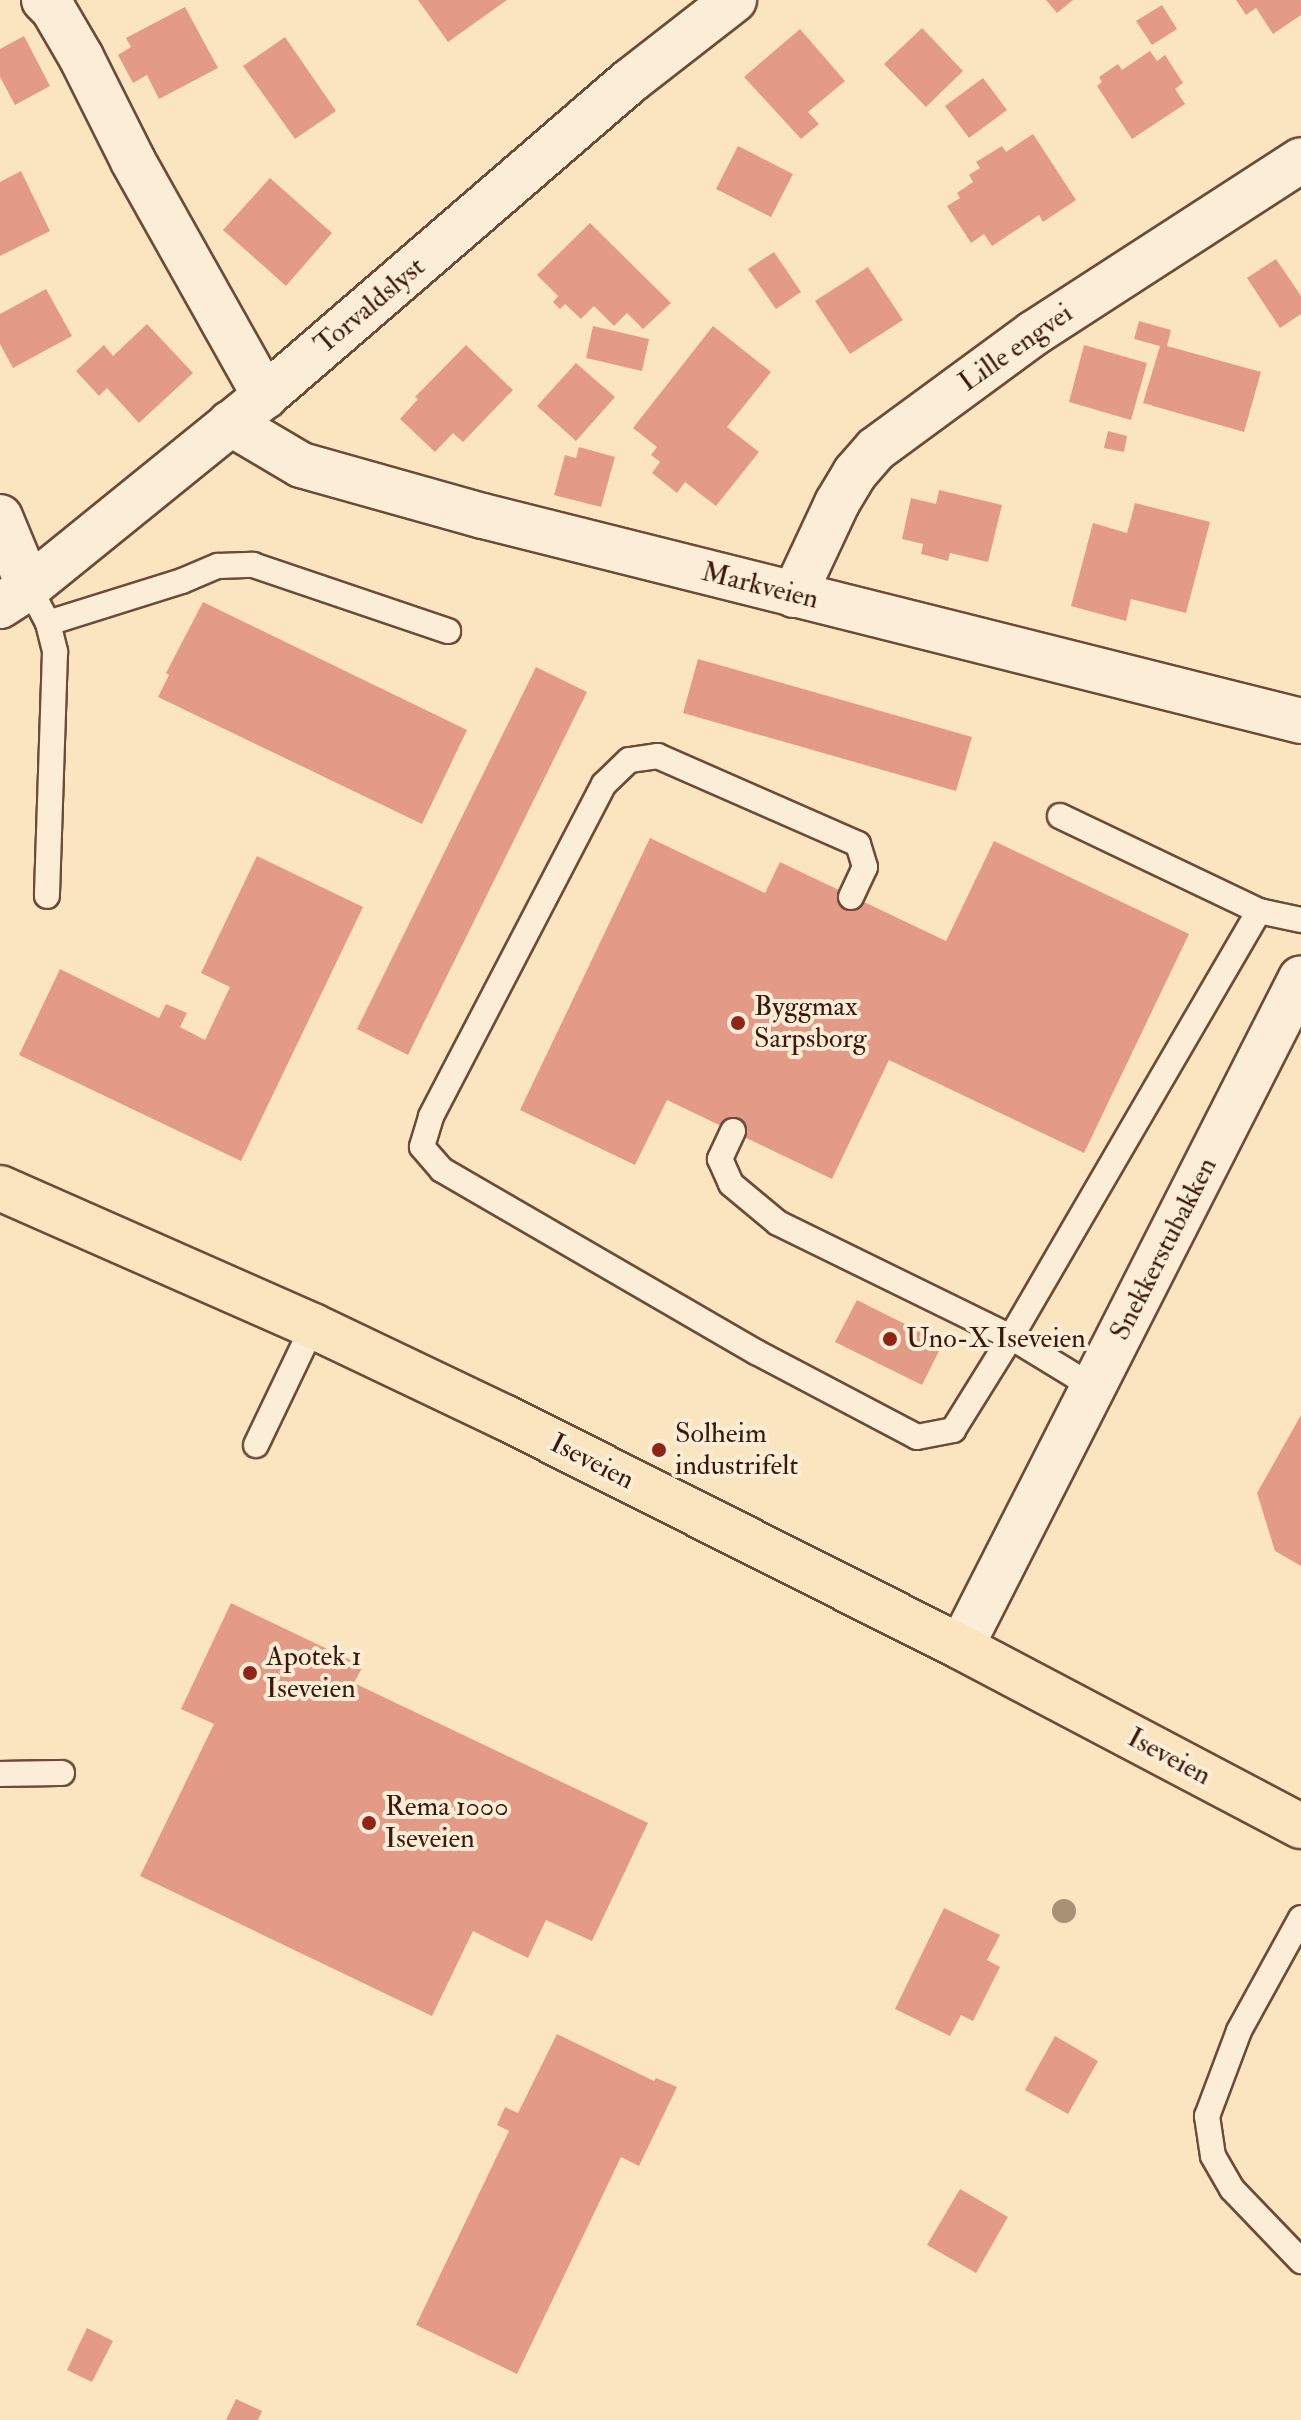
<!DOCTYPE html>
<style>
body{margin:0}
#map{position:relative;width:1301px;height:2420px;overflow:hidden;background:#fae5c0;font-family:"IM FELL Double Pica",serif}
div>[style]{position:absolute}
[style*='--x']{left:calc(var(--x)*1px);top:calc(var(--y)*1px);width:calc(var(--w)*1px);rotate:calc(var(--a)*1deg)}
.building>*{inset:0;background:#e39b87}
.roads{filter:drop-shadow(2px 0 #6c4c39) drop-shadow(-2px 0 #6c4c39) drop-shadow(0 2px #6c4c39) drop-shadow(0 -2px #6c4c39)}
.service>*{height:24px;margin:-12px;padding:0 12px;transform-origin:12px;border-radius:12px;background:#fceed6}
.minor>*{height:44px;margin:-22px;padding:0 22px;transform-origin:22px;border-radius:22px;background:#fceed6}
.trunk>*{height:44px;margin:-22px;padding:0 22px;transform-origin:22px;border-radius:22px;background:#fae5c0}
.trees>*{width:24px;height:24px;margin:-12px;border-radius:50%;background:#a69174}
.dots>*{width:22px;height:22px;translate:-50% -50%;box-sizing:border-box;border:4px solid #fceed6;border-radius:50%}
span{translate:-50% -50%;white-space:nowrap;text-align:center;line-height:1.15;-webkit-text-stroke:8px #fceed6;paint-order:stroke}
.street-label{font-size:28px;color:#3c190c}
.poi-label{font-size:28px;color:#3c190c}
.left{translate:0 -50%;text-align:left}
</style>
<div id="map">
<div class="building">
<i style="clip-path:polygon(418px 0,507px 0,448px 42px)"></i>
<i style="clip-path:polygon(1046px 0,1073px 0,1057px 13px)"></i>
<i style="clip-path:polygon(1236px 0,1301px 0,1301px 15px,1273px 34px,1256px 8px,1246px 15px)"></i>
<i style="clip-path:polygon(1162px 5px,1177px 29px,1152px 45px,1136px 21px)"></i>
<i style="clip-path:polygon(185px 7px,218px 68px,159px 99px,147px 75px,133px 83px,118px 55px,131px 47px,126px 38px)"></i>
<i style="clip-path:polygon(922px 28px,963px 71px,926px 107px,884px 64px)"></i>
<i style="clip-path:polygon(800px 29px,845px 81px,808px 112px,819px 124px,801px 139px,744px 77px)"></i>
<i style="clip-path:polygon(24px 36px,50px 86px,15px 105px,0 77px,0 49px)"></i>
<i style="clip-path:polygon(285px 37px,336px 111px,295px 139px,243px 66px)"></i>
<i style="clip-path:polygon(1150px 51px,1157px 61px,1165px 55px,1183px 83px,1175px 89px,1185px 104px,1132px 139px,1097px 86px,1102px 82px,1099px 77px,1118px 64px,1122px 70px)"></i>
<i style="clip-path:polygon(983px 78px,1007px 110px,969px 138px,945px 106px)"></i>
<i style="clip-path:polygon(1033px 134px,1076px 200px,1043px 222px,1039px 215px,992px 246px,984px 234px,971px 243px,947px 206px,960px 198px,957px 193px,973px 182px,969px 175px,980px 168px,976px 162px,1002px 146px,1006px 152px)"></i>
<i style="clip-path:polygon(738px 146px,793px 174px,771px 217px,716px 189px)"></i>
<i style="clip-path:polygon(21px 171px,50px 231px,0 256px,0 182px)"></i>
<i style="clip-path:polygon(270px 178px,332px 233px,286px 286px,223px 230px)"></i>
<i style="clip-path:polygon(590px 223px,671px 303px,643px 329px,627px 313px,614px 326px,594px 306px,581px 319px,565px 304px,560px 309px,553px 302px,558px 296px,537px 275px)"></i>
<i style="clip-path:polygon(774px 252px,801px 292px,776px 309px,748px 269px)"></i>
<i style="clip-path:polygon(1276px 259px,1301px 296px,1301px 314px,1280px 328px,1247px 278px)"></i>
<i style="clip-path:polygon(868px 267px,903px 320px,850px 354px,815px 301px)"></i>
<i style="clip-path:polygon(46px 289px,72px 336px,13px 368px,0 344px,0 314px)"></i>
<i style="clip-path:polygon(1139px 321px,1171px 330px,1167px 346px,1261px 372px,1244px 432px,1143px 403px,1160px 346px,1134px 339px)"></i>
<i style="clip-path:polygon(147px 324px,193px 373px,139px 423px,107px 388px,99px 396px,76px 371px,104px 345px,113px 356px)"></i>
<i style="clip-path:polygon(593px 326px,649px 339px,642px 371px,586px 358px)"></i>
<i style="clip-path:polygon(713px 326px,771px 372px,727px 427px,759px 452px,716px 506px,685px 482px,677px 493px,652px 473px,660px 462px,651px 455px,657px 447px,633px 428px)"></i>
<i style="clip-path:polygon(466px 345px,513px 390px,463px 442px,453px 433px,435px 452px,400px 419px,418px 399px,415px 397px)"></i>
<i style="clip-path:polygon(1084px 345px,1147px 363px,1131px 420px,1069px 402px)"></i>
<i style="clip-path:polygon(576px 363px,615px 397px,576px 441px,537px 406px)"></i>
<i style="clip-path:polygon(1108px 431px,1127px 436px,1124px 452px,1104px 448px)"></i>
<i style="clip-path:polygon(579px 447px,615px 457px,601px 507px,554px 495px,565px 455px,576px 458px)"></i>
<i style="clip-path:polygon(939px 490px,1002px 505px,988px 562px,950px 553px,948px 561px,921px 554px,923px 544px,902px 539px,911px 498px,936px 504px)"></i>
<i style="clip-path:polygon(1135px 503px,1210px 522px,1186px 613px,1131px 599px,1126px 621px,1071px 606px,1093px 523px,1127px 533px)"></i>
<i style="clip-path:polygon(203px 602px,467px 730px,422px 824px,158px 697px,169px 675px,166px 673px)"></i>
<i style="clip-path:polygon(698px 659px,972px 737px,956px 791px,683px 713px)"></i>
<i style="clip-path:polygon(536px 667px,587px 692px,408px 1055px,357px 1029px)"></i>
<i style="clip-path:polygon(650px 838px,765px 893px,780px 862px,946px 941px,994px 841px,1189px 934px,1084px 1153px,889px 1060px,832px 1179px,667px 1100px,635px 1165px,520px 1110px)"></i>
<i style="clip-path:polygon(257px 856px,363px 907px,241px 1161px,19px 1055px,60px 969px,159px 1018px,166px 1004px,187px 1013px,180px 1027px,205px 1040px,230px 987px,201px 973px)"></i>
<i style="clip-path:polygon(857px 1300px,943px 1343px,922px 1385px,835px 1342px)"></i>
<i style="clip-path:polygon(1301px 1415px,1301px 1566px,1275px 1551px,1257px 1493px)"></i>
<i style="clip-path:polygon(231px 1603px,363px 1666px,354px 1683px,648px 1823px,592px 1941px,546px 1920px,528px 1958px,473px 1931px,432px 2016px,140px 1876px,214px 1724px,181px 1709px)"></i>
<i style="clip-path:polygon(944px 1908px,1000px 1935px,987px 1960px,1000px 1967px,973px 2021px,961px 2015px,950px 2036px,895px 2009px)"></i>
<i style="clip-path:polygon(557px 2034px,654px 2081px,656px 2078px,677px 2087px,639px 2166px,621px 2157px,517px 2374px,416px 2325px,509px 2131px,497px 2125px,505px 2107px,518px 2113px)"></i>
<i style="clip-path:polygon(1055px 2036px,1098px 2061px,1068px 2114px,1025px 2090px)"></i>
<i style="clip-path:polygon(960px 2189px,1008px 2217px,976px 2273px,927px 2245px)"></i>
<i style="clip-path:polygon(87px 2328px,113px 2341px,92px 2382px,67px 2370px)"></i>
<i style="clip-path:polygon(236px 2399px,262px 2411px,258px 2420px,226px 2420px)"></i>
</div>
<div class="roads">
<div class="service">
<i style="--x:29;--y:587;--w:41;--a:62.2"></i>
<i style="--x:48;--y:623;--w:30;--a:76"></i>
<i style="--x:55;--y:652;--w:244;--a:91.9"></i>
<i style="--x:48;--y:623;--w:140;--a:-17.4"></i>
<i style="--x:182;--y:581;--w:39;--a:-23"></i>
<i style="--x:218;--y:566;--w:35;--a:-2"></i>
<i style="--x:253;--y:565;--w:206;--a:18.7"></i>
<i style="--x:1060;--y:816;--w:221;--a:25.5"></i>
<i style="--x:851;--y:897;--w:33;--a:-65"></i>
<i style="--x:865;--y:867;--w:24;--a:-107"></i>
<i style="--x:858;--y:844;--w:219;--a:-156.3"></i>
<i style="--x:658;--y:756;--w:29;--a:172"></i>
<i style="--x:629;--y:760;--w:35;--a:136"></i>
<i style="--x:604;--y:784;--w:375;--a:117.5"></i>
<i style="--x:431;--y:1117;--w:31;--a:107"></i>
<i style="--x:422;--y:1147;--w:30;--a:49"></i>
<i style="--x:442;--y:1170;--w:363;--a:30.1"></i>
<i style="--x:756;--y:1352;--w:182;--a:27.8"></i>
<i style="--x:917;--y:1437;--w:37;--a:-11"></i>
<i style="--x:953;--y:1430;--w:110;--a:-58.1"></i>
<i style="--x:1011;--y:1337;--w:96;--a:31.4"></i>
<i style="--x:733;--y:1131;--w:31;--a:115"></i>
<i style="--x:720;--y:1159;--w:27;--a:66"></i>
<i style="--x:731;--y:1184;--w:61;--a:39.7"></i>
<i style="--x:778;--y:1223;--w:259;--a:26.1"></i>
<i style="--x:1011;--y:1337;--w:493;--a:-59.8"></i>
<i style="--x:1259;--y:911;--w:43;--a:12.1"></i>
<i style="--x:256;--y:1445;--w:132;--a:-64.4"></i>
<i style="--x:0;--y:1774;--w:62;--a:-0.9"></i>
<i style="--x:1301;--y:1918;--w:129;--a:118.8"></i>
<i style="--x:1239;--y:2031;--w:91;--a:110.6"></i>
<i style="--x:1207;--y:2116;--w:40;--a:81.5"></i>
<i style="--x:1213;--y:2156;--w:38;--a:60"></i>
<i style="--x:1232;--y:2189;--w:100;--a:46.2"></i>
</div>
<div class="minor">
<i style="--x:44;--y:0;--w:13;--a:45"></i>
<i style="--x:53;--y:9;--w:56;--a:59.7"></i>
<i style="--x:81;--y:57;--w:116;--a:63.4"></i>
<i style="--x:133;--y:161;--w:270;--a:60.7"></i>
<i style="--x:230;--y:423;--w:82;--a:30.6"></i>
<i style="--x:301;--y:465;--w:189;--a:15.7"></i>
<i style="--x:483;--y:516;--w:843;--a:14.07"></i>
<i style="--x:0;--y:517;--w:76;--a:67.5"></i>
<i style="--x:794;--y:595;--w:102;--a:-64.9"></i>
<i style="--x:837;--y:503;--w:35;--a:-59"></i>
<i style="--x:855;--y:473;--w:32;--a:-49"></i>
<i style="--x:876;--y:449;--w:196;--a:-36.3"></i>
<i style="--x:1034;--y:333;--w:318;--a:-32.9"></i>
<i style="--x:0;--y:606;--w:35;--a:-33"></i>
<i style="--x:29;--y:587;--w:304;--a:-39"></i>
<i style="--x:265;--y:396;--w:482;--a:-40.8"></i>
<i style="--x:630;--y:81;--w:132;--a:-37.9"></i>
<i style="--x:961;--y:1647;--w:750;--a:-63.06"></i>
</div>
<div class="trunk">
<i style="--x:0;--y:1188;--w:342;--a:23.8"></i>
<i style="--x:313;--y:1326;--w:212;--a:25.5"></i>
<i style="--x:504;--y:1417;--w:512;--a:26.72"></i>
<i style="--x:961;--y:1647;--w:384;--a:27.8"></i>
</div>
</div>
<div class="trees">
<i style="left:1064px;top:1911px"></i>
</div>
<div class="dots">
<i style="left:738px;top:1023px;background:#8f2418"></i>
<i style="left:890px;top:1339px;background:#8f2418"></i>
<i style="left:659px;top:1450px;background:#8f2418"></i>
<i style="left:250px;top:1673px;background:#8f2418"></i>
<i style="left:369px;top:1823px;background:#8f2418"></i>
</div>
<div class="street-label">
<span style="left:370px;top:306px;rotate:-40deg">Torvaldslyst</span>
<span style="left:1016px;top:348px;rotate:-35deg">Lille engvei</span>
<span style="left:760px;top:586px;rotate:14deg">Markveien</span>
<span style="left:1164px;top:1249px;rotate:-63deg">Snekkerstubakken</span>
<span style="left:592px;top:1462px;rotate:27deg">Iseveien</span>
<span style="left:1169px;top:1757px;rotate:28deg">Iseveien</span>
</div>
<div class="poi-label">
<span class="left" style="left:754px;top:1023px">Byggmax<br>Sarpsborg</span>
<span class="left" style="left:906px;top:1339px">Uno-X Iseveien</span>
<span class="left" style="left:675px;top:1450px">Solheim<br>industrifelt</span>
<span class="left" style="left:266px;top:1673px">Apotek 1<br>Iseveien</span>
<span class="left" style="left:385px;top:1823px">Rema 1000<br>Iseveien</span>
</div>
</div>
